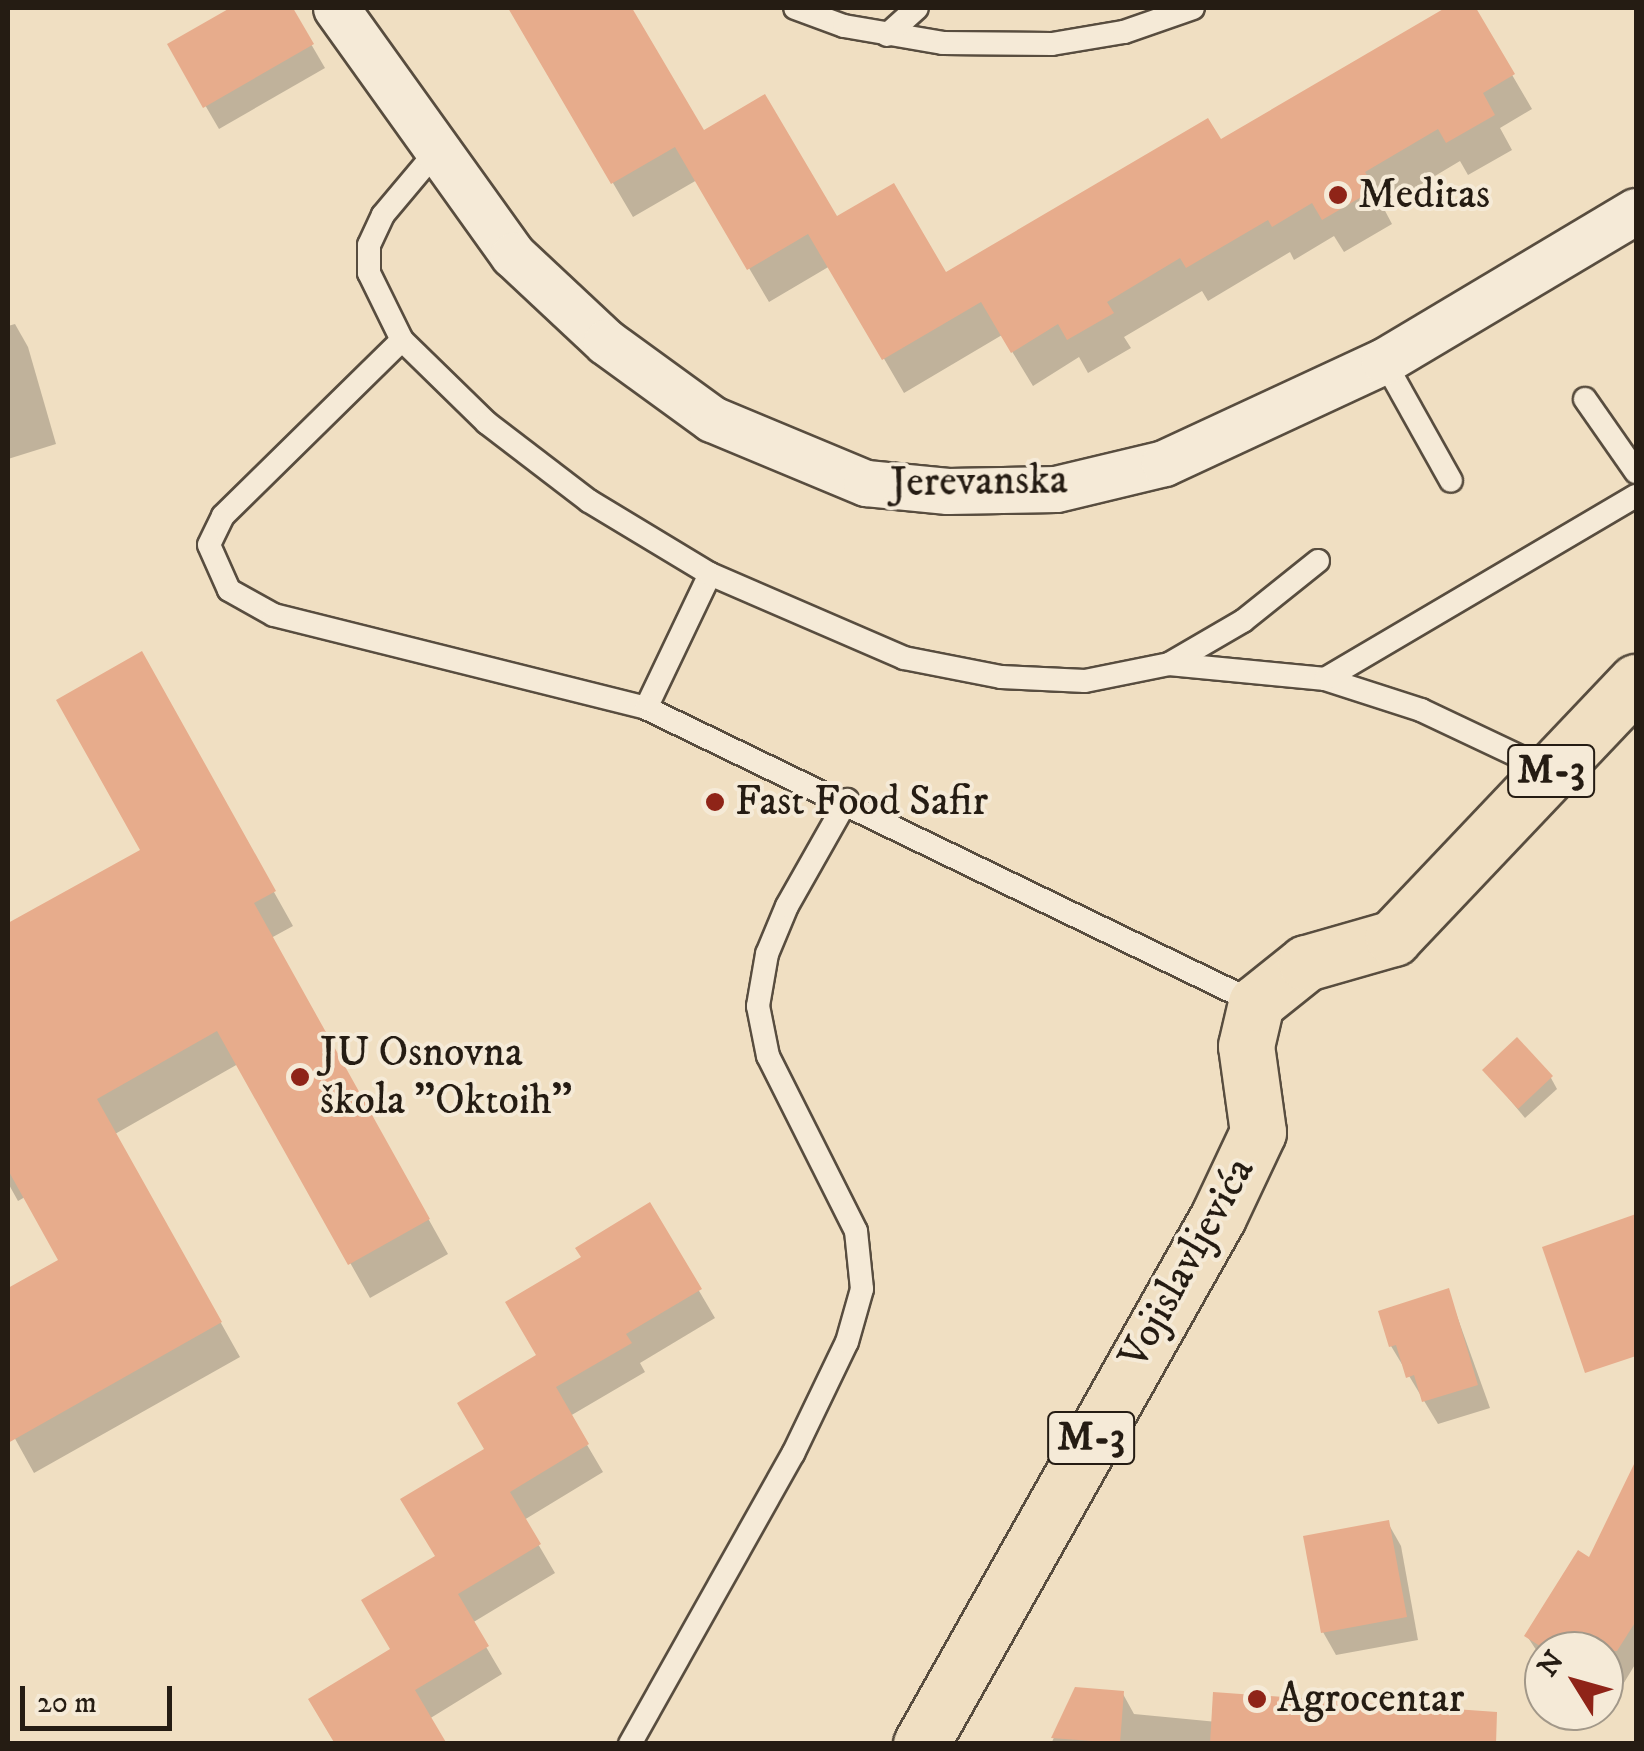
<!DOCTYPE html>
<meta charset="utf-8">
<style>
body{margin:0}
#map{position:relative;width:1644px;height:1751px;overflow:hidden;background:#f0dfc2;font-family:"IM FELL DW Pica",serif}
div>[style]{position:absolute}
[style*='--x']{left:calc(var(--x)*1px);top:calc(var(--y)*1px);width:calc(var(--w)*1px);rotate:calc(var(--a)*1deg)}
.shadow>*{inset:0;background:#0003}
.building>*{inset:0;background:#e7ac8c}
.roads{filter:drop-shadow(2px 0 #584d3f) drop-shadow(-2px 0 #584d3f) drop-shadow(0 2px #584d3f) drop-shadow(0 -2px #584d3f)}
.service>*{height:22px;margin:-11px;padding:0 11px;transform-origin:11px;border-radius:11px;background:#f5ead7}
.minor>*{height:45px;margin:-22.5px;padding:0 22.5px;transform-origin:22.5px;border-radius:22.5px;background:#f5ead7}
.primary>*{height:55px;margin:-27.5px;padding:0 27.5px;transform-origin:27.5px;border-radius:27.5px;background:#f0dfc2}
.dots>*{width:28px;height:28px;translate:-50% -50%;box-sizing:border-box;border:5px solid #f5ead7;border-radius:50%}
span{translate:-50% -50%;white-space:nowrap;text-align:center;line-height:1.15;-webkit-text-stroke:8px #f5ead7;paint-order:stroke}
.shield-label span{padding:2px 8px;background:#f5ead7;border:2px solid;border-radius:8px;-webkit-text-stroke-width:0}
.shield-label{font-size:40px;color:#251c13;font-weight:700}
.poi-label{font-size:42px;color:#251c13}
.left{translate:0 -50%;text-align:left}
.street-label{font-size:42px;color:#251c13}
.frame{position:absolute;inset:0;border:10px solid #251c13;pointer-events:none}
.north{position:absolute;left:1524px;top:1631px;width:100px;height:100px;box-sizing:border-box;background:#f5ead7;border:2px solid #a29889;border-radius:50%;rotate:307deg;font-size:28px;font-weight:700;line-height:40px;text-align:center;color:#251c13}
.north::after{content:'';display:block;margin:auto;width:35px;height:45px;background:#8f2418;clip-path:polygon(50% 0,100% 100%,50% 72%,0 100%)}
.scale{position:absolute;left:20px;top:1686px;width:152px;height:45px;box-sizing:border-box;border:5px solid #251c13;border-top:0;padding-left:12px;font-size:30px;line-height:35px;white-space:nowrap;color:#251c13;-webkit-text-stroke:8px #f5ead7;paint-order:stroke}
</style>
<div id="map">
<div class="shadow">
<i style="clip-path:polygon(235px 8px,290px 8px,325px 68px,219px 129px,170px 45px)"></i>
<i style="clip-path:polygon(510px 8px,630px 8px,703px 133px,836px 220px,946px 276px,1221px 143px,1450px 8px,1473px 8px,1532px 109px,1500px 128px,1512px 150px,1468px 175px,1460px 161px,1383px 207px,1392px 224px,1344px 252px,1334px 236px,1294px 260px,1290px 252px,1208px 301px,1202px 291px,1124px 337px,1131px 348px,1088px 373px,1079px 357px,1033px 386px,1002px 335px,904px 393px,830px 266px,769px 302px,697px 180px,633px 217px)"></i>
<i style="clip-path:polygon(15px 324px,28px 347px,56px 444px,8px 459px,8px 326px)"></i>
<i style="clip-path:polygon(141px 655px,293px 926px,271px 938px,448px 1254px,370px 1298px,238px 1064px,115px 1134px,240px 1357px,34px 1473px,8px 1426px,8px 1291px,62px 1261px,25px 1197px,18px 1201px,8px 1183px,8px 926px,143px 851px)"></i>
<i style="clip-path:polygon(1485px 1070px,1551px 1078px,1557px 1089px,1525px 1118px)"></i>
<i style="clip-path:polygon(649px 1206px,715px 1318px,640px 1363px,645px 1372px,570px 1416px,603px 1472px,524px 1520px,555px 1573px,472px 1623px,502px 1674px,429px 1719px,337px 1744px,394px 1650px,584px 1258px)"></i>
<i style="clip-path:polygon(1632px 1218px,1636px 1347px,1589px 1363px)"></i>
<i style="clip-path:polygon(1448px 1291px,1490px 1408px,1438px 1424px,1391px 1346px)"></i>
<i style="clip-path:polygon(1636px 1466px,1636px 1663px,1611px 1704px,1604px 1699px,1604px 1651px,1544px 1651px,1544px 1662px,1527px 1636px,1590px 1561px)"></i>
<i style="clip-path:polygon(1388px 1523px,1401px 1546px,1418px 1640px,1336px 1655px,1323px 1632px)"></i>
<i style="clip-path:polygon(1076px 1690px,1123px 1694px,1134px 1714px,1447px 1744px,1051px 1744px)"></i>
</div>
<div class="building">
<i style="clip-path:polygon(230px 8px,293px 8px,314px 44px,203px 108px,167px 44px)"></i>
<i style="clip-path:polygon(508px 8px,632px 8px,704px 130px,765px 94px,837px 216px,894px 183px,946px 272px,1208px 118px,1221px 139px,1445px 8px,1476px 8px,1515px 74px,1483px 93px,1495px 115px,1446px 143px,1438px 129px,1365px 172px,1375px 189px,1322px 220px,1312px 203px,1272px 227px,1268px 220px,1186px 268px,1180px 258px,1107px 302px,1114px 313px,1067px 340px,1058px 324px,1011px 353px,981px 302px,882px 360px,808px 234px,747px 270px,675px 147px,611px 184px)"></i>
<i style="clip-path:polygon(142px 651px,276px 891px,254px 903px,430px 1219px,348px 1265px,217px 1031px,97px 1099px,222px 1322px,8px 1443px,8px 1288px,58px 1260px,8px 1170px,8px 923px,140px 850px,56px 700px)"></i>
<i style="clip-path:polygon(1517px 1037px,1553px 1076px,1518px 1109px,1482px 1070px)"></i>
<i style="clip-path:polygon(650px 1202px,702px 1289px,626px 1334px,632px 1343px,556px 1387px,589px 1444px,510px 1492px,541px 1544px,458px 1594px,489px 1646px,415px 1690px,447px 1744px,335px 1744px,308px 1699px,390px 1649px,361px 1600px,435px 1556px,400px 1499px,484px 1449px,457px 1403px,536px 1355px,505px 1302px,581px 1257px,575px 1248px)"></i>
<i style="clip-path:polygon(1636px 1214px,1636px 1356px,1585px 1373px,1542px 1247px)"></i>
<i style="clip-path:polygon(1449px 1288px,1478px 1385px,1422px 1402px,1414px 1375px,1406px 1378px,1396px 1345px,1389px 1347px,1378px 1311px)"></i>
<i style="clip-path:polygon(1636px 1460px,1636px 1621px,1617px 1651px,1548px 1651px,1524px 1636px,1578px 1550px,1589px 1557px)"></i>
<i style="clip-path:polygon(1389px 1520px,1407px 1617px,1321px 1633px,1303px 1536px)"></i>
<i style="clip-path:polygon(1075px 1687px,1124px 1691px,1120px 1743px,1051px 1738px)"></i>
<i style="clip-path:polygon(1213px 1692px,1497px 1712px,1496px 1744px,1210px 1744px)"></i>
</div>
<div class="roads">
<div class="service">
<i style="--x:795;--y:8;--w:52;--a:20.2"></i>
<i style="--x:844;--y:26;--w:100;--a:9.7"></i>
<i style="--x:943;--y:43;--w:109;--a:0.5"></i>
<i style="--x:1052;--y:44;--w:73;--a:-9.5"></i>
<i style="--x:1124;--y:32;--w:73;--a:-19.2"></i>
<i style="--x:887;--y:35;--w:40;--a:-42"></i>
<i style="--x:435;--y:153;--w:81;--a:130"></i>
<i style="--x:383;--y:215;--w:33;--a:115"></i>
<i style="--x:369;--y:245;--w:28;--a:90"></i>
<i style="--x:369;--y:273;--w:75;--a:63.8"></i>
<i style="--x:402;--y:340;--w:119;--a:44.3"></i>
<i style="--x:487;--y:423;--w:128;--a:37.4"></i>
<i style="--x:589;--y:501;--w:141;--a:31.1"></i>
<i style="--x:710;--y:574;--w:148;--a:115.5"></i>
<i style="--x:402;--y:340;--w:251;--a:135.5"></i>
<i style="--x:223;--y:516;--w:32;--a:116"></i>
<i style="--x:209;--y:545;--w:49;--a:66"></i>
<i style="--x:229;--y:590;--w:51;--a:29.1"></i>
<i style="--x:274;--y:615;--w:383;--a:14"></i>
<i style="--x:646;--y:708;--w:678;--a:25.81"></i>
<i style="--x:1384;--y:361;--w:137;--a:60.8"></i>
<i style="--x:1585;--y:399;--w:89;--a:55.1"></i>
<i style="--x:710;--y:574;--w:211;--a:23.4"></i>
<i style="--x:904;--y:658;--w:99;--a:11.1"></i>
<i style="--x:1001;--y:677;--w:84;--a:2.7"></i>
<i style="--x:1085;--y:681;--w:86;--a:-11.4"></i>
<i style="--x:1169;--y:664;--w:86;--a:-30.2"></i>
<i style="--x:1243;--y:621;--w:96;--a:-38.7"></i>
<i style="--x:1169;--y:664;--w:157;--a:5.5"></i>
<i style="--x:1325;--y:679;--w:101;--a:17.9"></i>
<i style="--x:1421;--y:710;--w:143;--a:25.3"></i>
<i style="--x:1325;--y:679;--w:361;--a:-30.5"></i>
<i style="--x:630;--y:1744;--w:333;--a:-60.7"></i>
<i style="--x:793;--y:1454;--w:124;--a:-64.3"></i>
<i style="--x:847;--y:1342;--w:55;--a:-74.2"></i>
<i style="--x:862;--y:1289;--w:58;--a:-95.9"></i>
<i style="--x:856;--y:1231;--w:196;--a:-116.7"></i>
<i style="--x:768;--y:1056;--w:51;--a:-101.3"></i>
<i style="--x:758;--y:1006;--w:53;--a:-80.2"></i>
<i style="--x:767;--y:954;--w:52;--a:-67.4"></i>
<i style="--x:787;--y:906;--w:122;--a:-60.5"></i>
</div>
<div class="minor">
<i style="--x:336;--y:8;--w:304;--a:54.4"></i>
<i style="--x:513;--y:255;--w:127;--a:43.1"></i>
<i style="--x:606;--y:342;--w:131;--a:36"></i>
<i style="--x:712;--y:419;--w:167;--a:22.6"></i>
<i style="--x:866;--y:483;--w:82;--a:5.6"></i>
<i style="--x:948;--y:491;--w:108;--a:-1.1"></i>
<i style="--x:1056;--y:489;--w:111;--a:-13.5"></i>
<i style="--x:1164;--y:463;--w:242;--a:-24.9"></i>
<i style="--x:1384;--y:361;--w:293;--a:-30.8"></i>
</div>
<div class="primary">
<i style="--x:921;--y:1744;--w:605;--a:-60.6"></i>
<i style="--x:1218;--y:1217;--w:94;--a:-64.8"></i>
<i style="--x:1258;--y:1132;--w:87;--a:-97.9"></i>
<i style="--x:1246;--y:1046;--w:44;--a:-76.9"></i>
<i style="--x:1256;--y:1003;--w:64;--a:-38.7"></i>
<i style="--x:1306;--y:963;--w:91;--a:-16"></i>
<i style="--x:1393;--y:938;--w:353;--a:-46.5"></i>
</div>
</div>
<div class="dots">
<i style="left:1338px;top:195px;background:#8f2418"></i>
<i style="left:715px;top:802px;background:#8f2418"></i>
<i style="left:300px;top:1077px;background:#8f2418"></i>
<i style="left:1257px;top:1699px;background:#8f2418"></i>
</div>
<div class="shield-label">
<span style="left:1551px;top:771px">M-3</span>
<span style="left:1091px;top:1438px">M-3</span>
</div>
<div class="poi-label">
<span class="left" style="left:1358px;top:195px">Meditas</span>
<span class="left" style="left:735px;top:802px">Fast Food Safir</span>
<span class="left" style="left:320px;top:1077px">JU Osnovna<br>škola "Oktoih"</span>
<span class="left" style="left:1277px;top:1699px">Agrocentar</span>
</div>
<div class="street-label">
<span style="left:979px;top:482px;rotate:-1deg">Jerevanska</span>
<span style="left:1187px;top:1263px;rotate:-61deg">Vojislavljevića</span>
</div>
<div class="frame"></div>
<div class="north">N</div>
<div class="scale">20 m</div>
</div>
